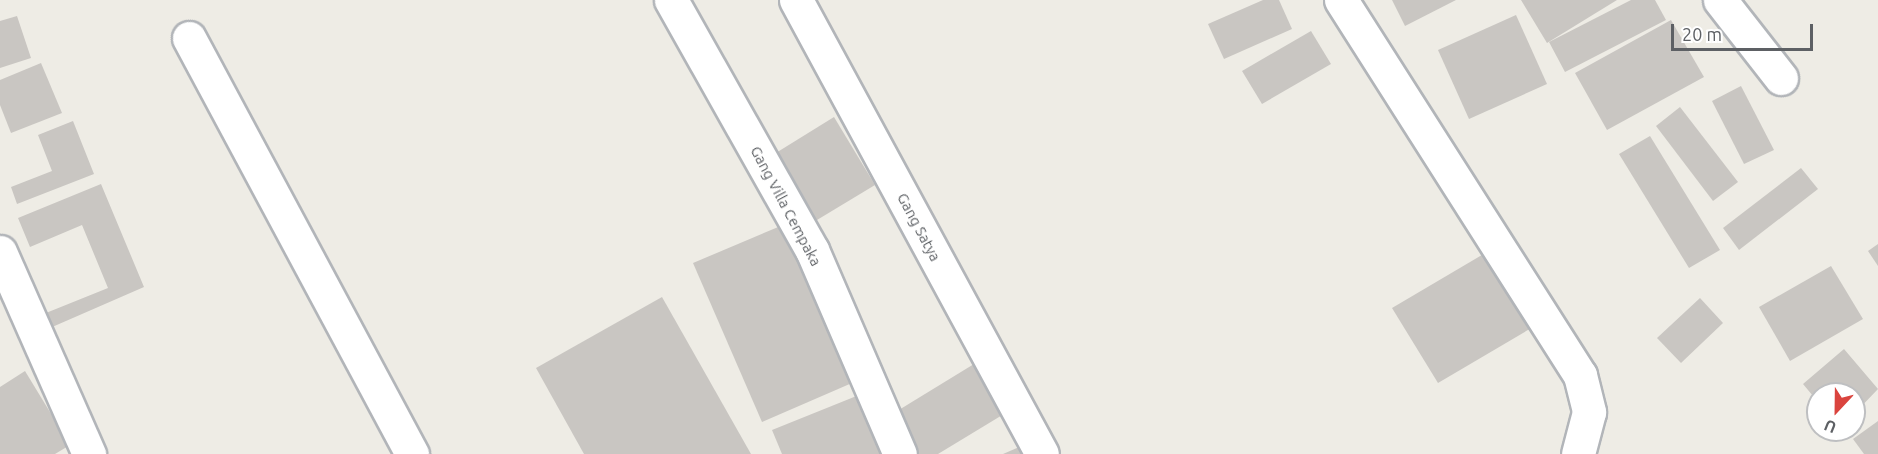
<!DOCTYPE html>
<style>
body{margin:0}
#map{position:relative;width:1878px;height:454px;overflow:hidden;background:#eeece5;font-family:Ubuntu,sans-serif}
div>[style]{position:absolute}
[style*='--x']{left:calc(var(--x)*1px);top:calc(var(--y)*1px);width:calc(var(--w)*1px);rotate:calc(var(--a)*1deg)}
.building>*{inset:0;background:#c9c6c2}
.roads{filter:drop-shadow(2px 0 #b2b5b9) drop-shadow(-2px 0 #b2b5b9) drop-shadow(0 2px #b2b5b9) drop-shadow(0 -2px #b2b5b9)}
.minor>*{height:33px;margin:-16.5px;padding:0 16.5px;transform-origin:16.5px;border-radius:16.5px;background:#fff}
span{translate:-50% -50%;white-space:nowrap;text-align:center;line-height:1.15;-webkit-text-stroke:4.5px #fff;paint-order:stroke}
.street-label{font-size:15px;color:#5d6064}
.north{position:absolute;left:1806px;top:382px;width:60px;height:60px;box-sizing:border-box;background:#fff;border:2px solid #bebfc1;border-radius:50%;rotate:202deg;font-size:16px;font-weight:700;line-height:24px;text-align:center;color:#5d6064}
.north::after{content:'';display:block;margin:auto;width:21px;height:27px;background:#da443e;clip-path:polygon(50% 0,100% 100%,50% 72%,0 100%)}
.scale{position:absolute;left:1671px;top:24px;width:142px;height:27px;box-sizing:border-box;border:3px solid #5d6064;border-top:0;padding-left:8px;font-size:18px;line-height:21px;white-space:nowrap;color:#5d6064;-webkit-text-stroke:4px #fff;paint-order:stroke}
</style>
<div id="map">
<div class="building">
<i style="clip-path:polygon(1263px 0,1279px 0,1292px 29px,1224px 59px,1208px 24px)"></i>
<i style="clip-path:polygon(1392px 0,1456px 0,1405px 26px)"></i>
<i style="clip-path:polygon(1521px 0,1617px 0,1547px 43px)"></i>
<i style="clip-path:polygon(1631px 0,1655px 0,1666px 20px,1565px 72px,1549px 42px)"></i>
<i style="clip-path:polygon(1516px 15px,1547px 84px,1469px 119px,1438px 50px)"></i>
<i style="clip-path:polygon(17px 16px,31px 58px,0 68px,0 21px)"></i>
<i style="clip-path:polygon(1671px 20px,1704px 77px,1607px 130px,1575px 73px)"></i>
<i style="clip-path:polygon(1311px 31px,1331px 64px,1262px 104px,1242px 71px)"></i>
<i style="clip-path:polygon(41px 63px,62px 113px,11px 133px,0 105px,0 80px)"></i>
<i style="clip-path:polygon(1741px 86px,1774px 150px,1744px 164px,1712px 101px)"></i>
<i style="clip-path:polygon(1680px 107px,1738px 182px,1713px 201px,1656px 126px)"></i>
<i style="clip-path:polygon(834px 117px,875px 185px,812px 223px,771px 156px)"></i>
<i style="clip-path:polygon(73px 121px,94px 174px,17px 204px,11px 187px,52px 171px,38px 135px)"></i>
<i style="clip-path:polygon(1650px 136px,1720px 250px,1689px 268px,1619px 154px)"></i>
<i style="clip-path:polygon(1801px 168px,1818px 189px,1739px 250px,1723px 228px)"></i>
<i style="clip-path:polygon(101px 184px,144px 287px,43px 331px,36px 317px,108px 288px,82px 225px,30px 247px,18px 218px)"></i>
<i style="clip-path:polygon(783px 225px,852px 383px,762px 422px,693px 263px)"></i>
<i style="clip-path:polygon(1878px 244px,1878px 266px,1868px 251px)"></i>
<i style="clip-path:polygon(1487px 252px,1533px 327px,1438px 383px,1392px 308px)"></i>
<i style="clip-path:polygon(1831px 266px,1863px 319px,1790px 361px,1759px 307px)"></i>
<i style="clip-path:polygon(662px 297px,751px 454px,584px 454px,536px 368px)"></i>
<i style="clip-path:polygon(1700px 298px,1723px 323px,1681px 363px,1657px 338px)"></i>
<i style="clip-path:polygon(1844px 349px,1878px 389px,1854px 414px,1854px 394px,1818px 394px,1818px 402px,1803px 384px)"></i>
<i style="clip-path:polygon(974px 364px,1004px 414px,938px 454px,912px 454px,889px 416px)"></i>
<i style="clip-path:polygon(25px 371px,70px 445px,55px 454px,0 454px,0 387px)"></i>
<i style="clip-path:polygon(859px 395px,883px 454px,782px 454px,772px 430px)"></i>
<i style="clip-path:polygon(1878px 421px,1878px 454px,1864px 454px,1853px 439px)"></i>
<i style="clip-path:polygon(1019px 447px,1023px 454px,1003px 454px)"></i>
</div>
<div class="roads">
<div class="minor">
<i style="--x:671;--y:0;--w:287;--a:60.6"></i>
<i style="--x:812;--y:250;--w:222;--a:66.7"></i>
<i style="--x:796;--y:0;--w:516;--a:61.55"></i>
<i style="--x:1341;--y:0;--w:445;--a:57.5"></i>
<i style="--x:1580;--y:375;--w:38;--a:76"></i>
<i style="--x:1589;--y:412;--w:43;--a:104.7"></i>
<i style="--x:1720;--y:0;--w:99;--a:52"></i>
<i style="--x:189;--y:38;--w:472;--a:61.8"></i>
<i style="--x:0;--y:252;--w:221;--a:66.2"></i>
</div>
</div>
<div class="street-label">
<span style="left:786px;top:206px;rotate:62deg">Gang Villa Cempaka</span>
<span style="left:919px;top:227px;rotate:62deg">Gang Satya</span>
</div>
<div class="north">U</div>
<div class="scale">20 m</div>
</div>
